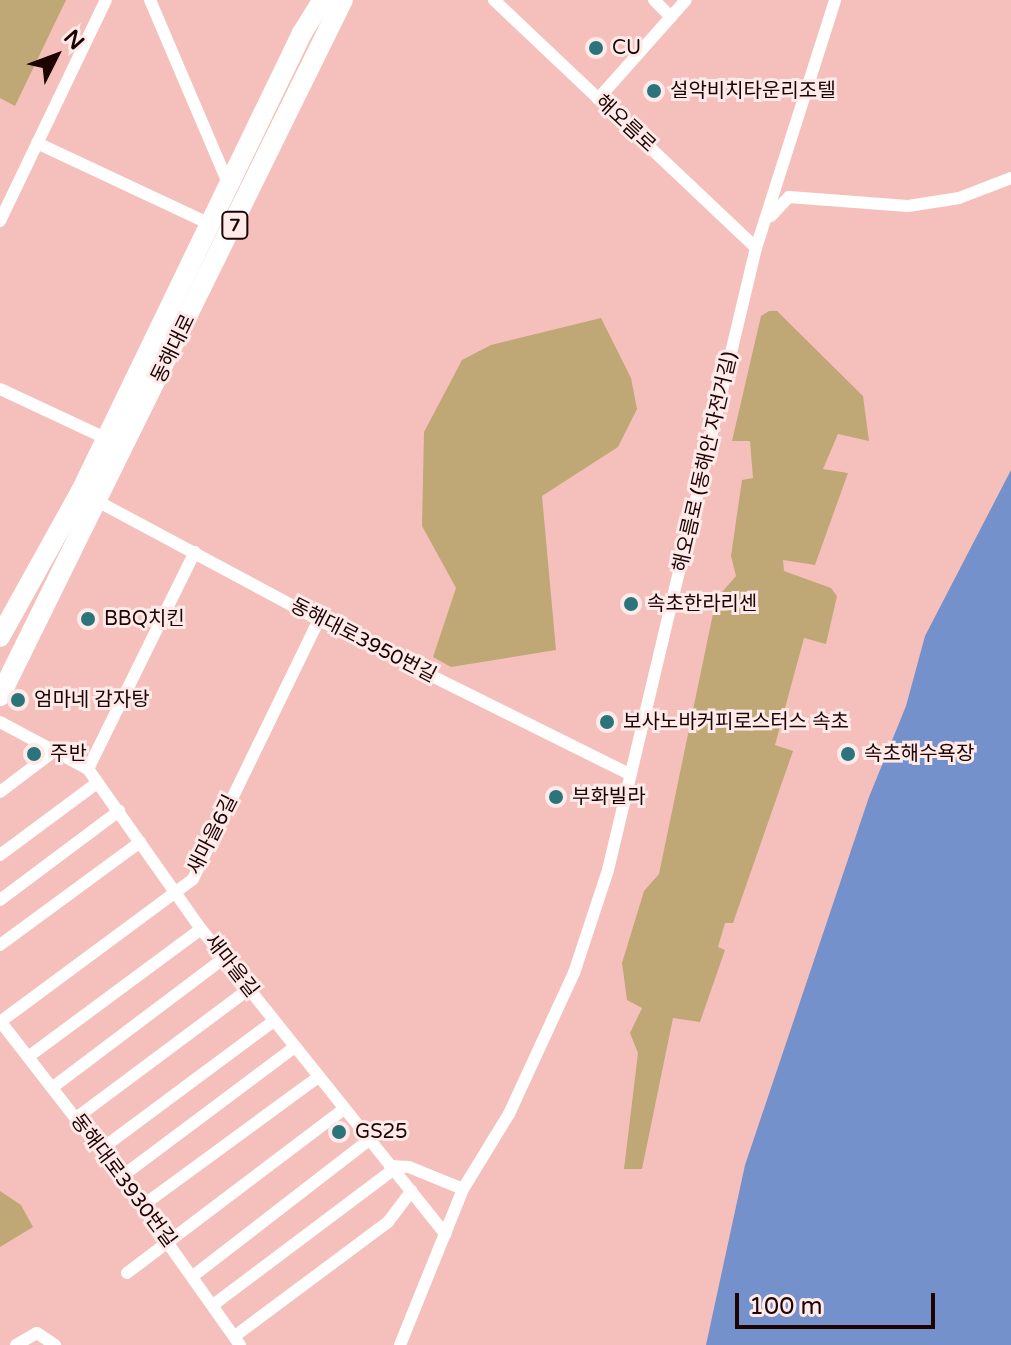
<!DOCTYPE html>
<meta charset="utf-8">
<style>
body{margin:0}
#map{position:relative;width:1011px;height:1345px;overflow:hidden;background:#f5c0bb;font-family:"Varela Round","Noto Sans KR",sans-serif}
div>[style]{position:absolute}
[style*='--x']{left:calc(var(--x)*1px);top:calc(var(--y)*1px);width:calc(var(--w)*1px);rotate:calc(var(--a)*1deg)}
.green>*{inset:0;background:#c0a776}
.water>*{inset:0;background:#7591cb}
.street>*{height:12px;margin:-6px;padding:0 6px;transform-origin:6px;border-radius:6px;background:#fff}
.primary>*{height:20px;margin:-10px;padding:0 10px;transform-origin:10px;border-radius:10px;background:#fff}
.dots>*{width:22px;height:22px;translate:-50% -50%;box-sizing:border-box;border:4px solid #feebe9;border-radius:50%}
span{translate:-50% -50%;white-space:nowrap;text-align:center;line-height:1.15;-webkit-text-stroke:6px #feebe9;paint-order:stroke}
.shield-label span{padding:2px 6px;background:#feebe9;border:2px solid;border-radius:6px;-webkit-text-stroke-width:0}
.shield-label{font-size:18px;color:#1e0303;font-weight:700}
.poi-label{font-size:20px;color:#1e0303}
.left{translate:0 -50%;text-align:left}
.street-label{font-size:20px;color:#1e0303}
.north{position:absolute;left:16px;top:16px;width:80px;height:80px;-webkit-text-stroke:6px #feebe9;paint-order:stroke;rotate:48deg;font-size:22px;font-weight:700;line-height:32px;text-align:center;color:#1e0303}
.north::after{content:'';display:block;margin:auto;width:28px;height:36px;background:#1e0303;clip-path:polygon(50% 0,100% 100%,50% 72%,0 100%)}
.scale{position:absolute;left:735px;top:1293px;width:200px;height:36px;box-sizing:border-box;border:4px solid #1e0303;border-top:0;padding-left:10px;font-size:24px;line-height:28px;white-space:nowrap;color:#1e0303;-webkit-text-stroke:6px #feebe9;paint-order:stroke}
</style>
<div id="map">
<div class="green">
<i style="clip-path:polygon(0 0,66px 0,15px 106px,0 98px)"></i>
<i style="clip-path:polygon(769px 311px,777px 311px,863px 396px,869px 441px,838px 434px,823px 469px,848px 473px,815px 565px,783px 560px,784px 571px,831px 588px,837px 596px,826px 644px,804px 638px,775px 745px,793px 751px,733px 923px,725px 923px,718px 947px,725px 950px,700px 1022px,673px 1018px,642px 1169px,624px 1169px,638px 1053px,630px 1033px,642px 1008px,627px 1000px,622px 963px,644px 891px,659px 874px,716px 599px,736px 576px,731px 556px,742px 480px,753px 478px,750px 441px,732px 441px,761px 316px)"></i>
<i style="clip-path:polygon(601px 318px,631px 378px,637px 409px,618px 447px,542px 496px,556px 650px,451px 667px,433px 657px,456px 588px,422px 526px,424px 432px,462px 360px,491px 345px)"></i>
<i style="clip-path:polygon(0 1191px,21px 1205px,33px 1227px,0 1247px)"></i>
</div>
<div class="water">
<i style="clip-path:polygon(1011px 470px,1011px 1345px,706px 1345px,745px 1165px,869px 797px,906px 706px,925px 636px)"></i>
</div>
<div class="street">
<i style="--x:150;--y:0;--w:199;--a:66.9"></i>
<i style="--x:494;--y:0;--w:361;--a:43.4"></i>
<i style="--x:654;--y:0;--w:24;--a:45"></i>
<i style="--x:598;--y:99;--w:132;--a:-48.4"></i>
<i style="--x:37;--y:143;--w:191;--a:25.1"></i>
<i style="--x:771;--y:216;--w:26;--a:-47"></i>
<i style="--x:789;--y:197;--w:119;--a:4.3"></i>
<i style="--x:908;--y:206;--w:52;--a:-8.9"></i>
<i style="--x:959;--y:198;--w:56;--a:-21"></i>
<i style="--x:0;--y:221;--w:245;--a:-64.4"></i>
<i style="--x:0;--y:389;--w:116;--a:25"></i>
<i style="--x:99;--y:502;--w:250;--a:28.2"></i>
<i style="--x:319;--y:620;--w:348;--a:26.4"></i>
<i style="--x:0;--y:722;--w:100;--a:28.1"></i>
<i style="--x:88;--y:769;--w:196;--a:54.8"></i>
<i style="--x:201;--y:929;--w:391;--a:51.3"></i>
<i style="--x:88;--y:769;--w:242;--a:-63.8"></i>
<i style="--x:0;--y:792;--w:68;--a:-37.2"></i>
<i style="--x:0;--y:855;--w:121;--a:-36.6"></i>
<i style="--x:0;--y:900;--w:149;--a:-36.8"></i>
<i style="--x:0;--y:945;--w:174;--a:-36.3"></i>
<i style="--x:0;--y:1021;--w:197;--a:52.2"></i>
<i style="--x:121;--y:1177;--w:206;--a:54.7"></i>
<i style="--x:0;--y:1022;--w:240;--a:-36.5"></i>
<i style="--x:193;--y:879;--w:288;--a:-64.1"></i>
<i style="--x:28;--y:1057;--w:215;--a:-36.5"></i>
<i style="--x:53;--y:1087;--w:214;--a:-37"></i>
<i style="--x:76;--y:1118;--w:216;--a:-36.7"></i>
<i style="--x:100;--y:1150;--w:217;--a:-36.6"></i>
<i style="--x:390;--y:1166;--w:19;--a:3"></i>
<i style="--x:409;--y:1167;--w:58;--a:22.2"></i>
<i style="--x:121;--y:1177;--w:217;--a:-36.8"></i>
<i style="--x:142;--y:1206;--w:218;--a:-36.2"></i>
<i style="--x:127;--y:1273;--w:272;--a:-37.1"></i>
<i style="--x:193;--y:1276;--w:222;--a:-37.7"></i>
<i style="--x:213;--y:1305;--w:225;--a:-36.9"></i>
<i style="--x:235;--y:1336;--w:191;--a:-36.7"></i>
<i style="--x:388;--y:1222;--w:39;--a:-53"></i>
<i style="--x:16;--y:1345;--w:24;--a:-30"></i>
<i style="--x:37;--y:1333;--w:22;--a:34"></i>
<i style="--x:400;--y:1345;--w:168;--a:-68"></i>
<i style="--x:463;--y:1189;--w:88;--a:-58.5"></i>
<i style="--x:509;--y:1114;--w:155;--a:-65.3"></i>
<i style="--x:574;--y:973;--w:108;--a:-71.7"></i>
<i style="--x:608;--y:870;--w:639;--a:-76.62"></i>
<i style="--x:756;--y:248;--w:260;--a:-72.3"></i>
</div>
<div class="primary">
<i style="--x:0;--y:637;--w:167;--a:-61"></i>
<i style="--x:81;--y:491;--w:509;--a:-64.24"></i>
<i style="--x:302;--y:33;--w:39;--a:-58"></i>
<i style="--x:0;--y:696;--w:776;--a:-63.77"></i>
</div>
<div class="dots">
<i style="left:596px;top:48px;background:#2b747b"></i>
<i style="left:654px;top:91px;background:#2b747b"></i>
<i style="left:631px;top:604px;background:#2b747b"></i>
<i style="left:88px;top:619px;background:#2b747b"></i>
<i style="left:18px;top:700px;background:#2b747b"></i>
<i style="left:607px;top:722px;background:#2b747b"></i>
<i style="left:34px;top:754px;background:#2b747b"></i>
<i style="left:848px;top:754px;background:#2b747b"></i>
<i style="left:556px;top:797px;background:#2b747b"></i>
<i style="left:339px;top:1132px;background:#2b747b"></i>
</div>
<div class="shield-label">
<span style="left:235px;top:225px">7</span>
</div>
<div class="poi-label">
<span class="left" style="left:612px;top:48px">CU</span>
<span class="left" style="left:670px;top:91px">설악비치타운리조텔</span>
<span class="left" style="left:647px;top:604px">속초한라리센</span>
<span class="left" style="left:104px;top:619px">BBQ치킨</span>
<span class="left" style="left:34px;top:700px">엄마네 감자탕</span>
<span class="left" style="left:623px;top:722px">보사노바커피로스터스 속초</span>
<span class="left" style="left:50px;top:754px">주반</span>
<span class="left" style="left:864px;top:754px">속초해수욕장</span>
<span class="left" style="left:572px;top:797px">부화빌라</span>
<span class="left" style="left:355px;top:1132px">GS25</span>
</div>
<div class="street-label">
<span style="left:625px;top:124px;rotate:43deg">해오름로</span>
<span style="left:174px;top:349px;rotate:-64deg">동해대로</span>
<span style="left:706px;top:462px;rotate:-77deg">해오름로 (동해안 자전거길)</span>
<span style="left:363px;top:641px;rotate:27deg">동해대로3950번길</span>
<span style="left:213px;top:835px;rotate:-63deg">새마을6길</span>
<span style="left:231px;top:966px;rotate:52deg">새마을길</span>
<span style="left:123px;top:1181px;rotate:53deg">동해대로3930번길</span>
</div>
<div class="north">N</div>
<div class="scale">100 m</div>
</div>
